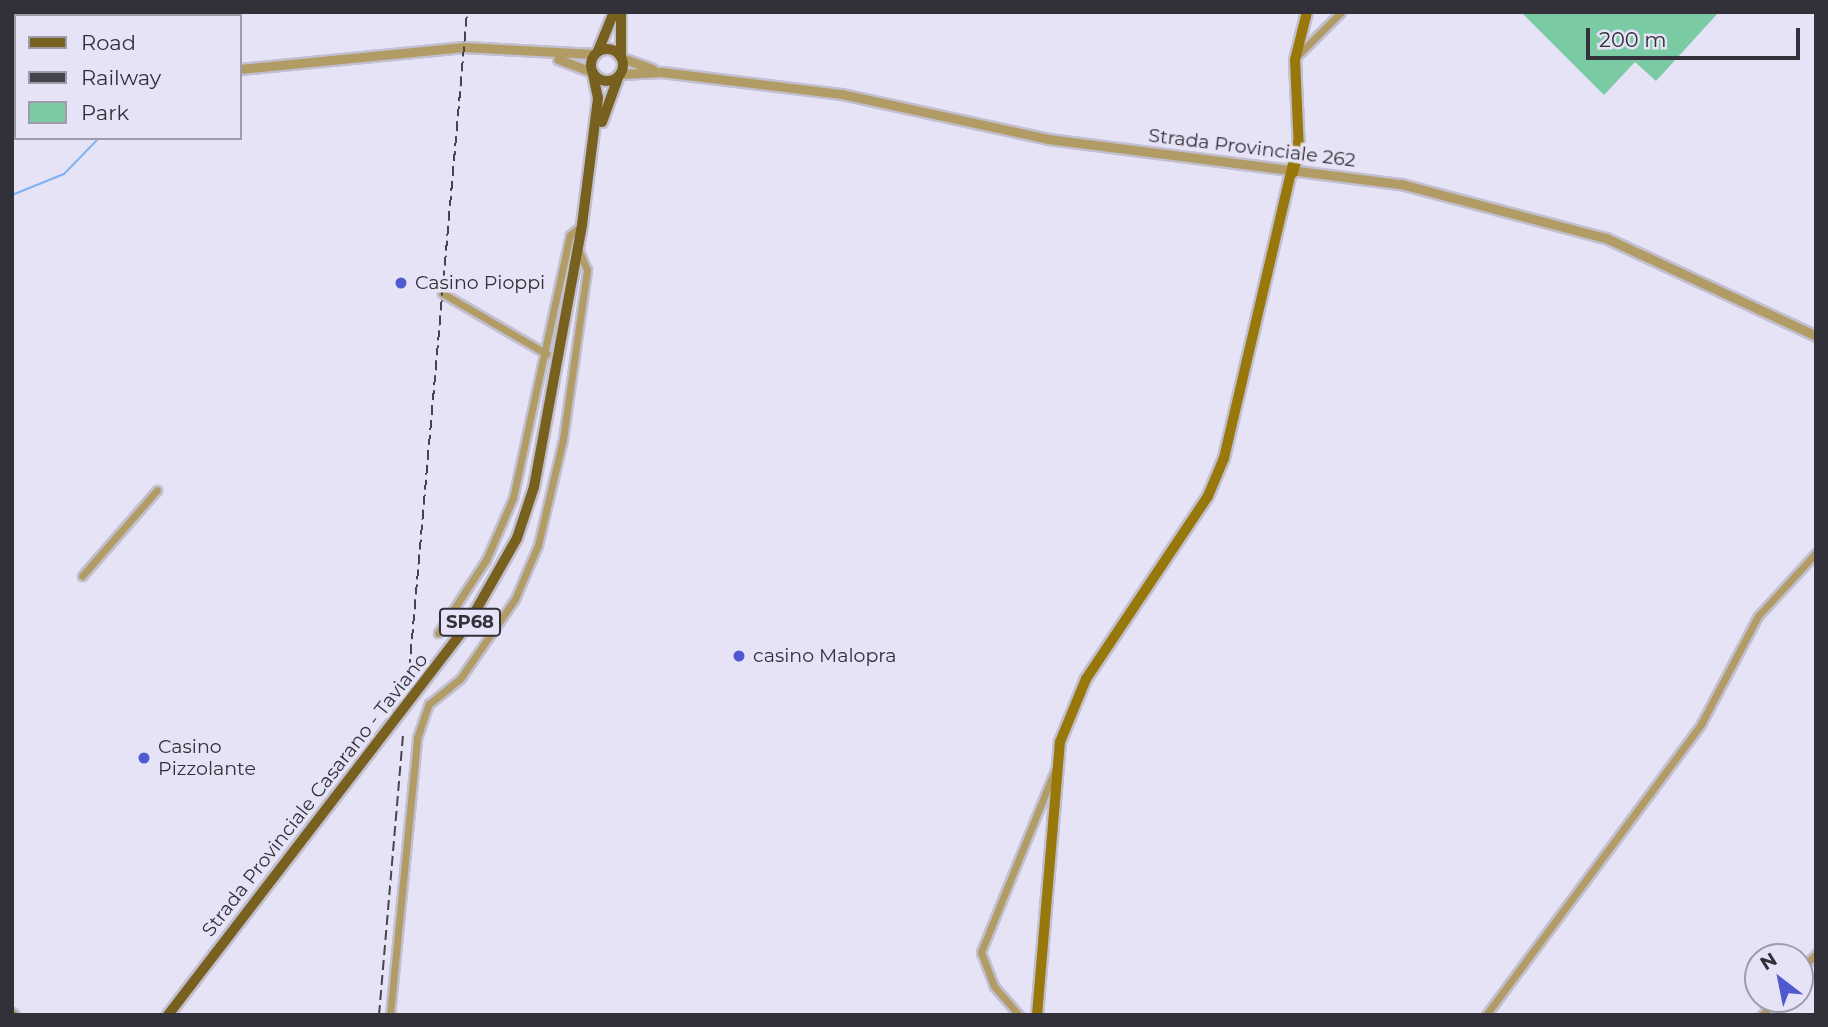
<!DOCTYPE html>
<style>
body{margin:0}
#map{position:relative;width:1828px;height:1027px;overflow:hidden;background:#e6e3f6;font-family:Montserrat,sans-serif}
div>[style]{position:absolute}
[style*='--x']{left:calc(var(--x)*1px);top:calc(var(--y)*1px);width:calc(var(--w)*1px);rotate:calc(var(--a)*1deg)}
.green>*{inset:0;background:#7acaa4}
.stream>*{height:2px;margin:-1px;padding:0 1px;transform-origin:1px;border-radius:1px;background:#7db2f4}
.roads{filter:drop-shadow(2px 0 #c2bfd0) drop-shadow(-2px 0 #c2bfd0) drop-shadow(0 2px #c2bfd0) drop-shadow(0 -2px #c2bfd0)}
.minor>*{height:7px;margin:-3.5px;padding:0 3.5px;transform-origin:3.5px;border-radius:3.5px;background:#b29c65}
.tertiary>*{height:9px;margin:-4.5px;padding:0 4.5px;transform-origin:4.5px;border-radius:4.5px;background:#b29c65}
.secondary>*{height:10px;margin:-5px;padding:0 5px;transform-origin:5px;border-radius:5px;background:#98770b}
.primary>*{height:10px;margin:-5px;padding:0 5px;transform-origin:5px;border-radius:5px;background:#78601f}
.primary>.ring{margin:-5px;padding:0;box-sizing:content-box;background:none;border:10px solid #78601f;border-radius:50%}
.rail>*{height:2px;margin-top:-1px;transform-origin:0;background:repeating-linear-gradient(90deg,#46444d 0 10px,transparent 0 15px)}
.dots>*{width:19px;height:19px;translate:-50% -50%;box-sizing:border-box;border:4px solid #e6e3f6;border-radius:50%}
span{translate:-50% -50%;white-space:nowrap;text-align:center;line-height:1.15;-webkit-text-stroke:7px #e6e3f6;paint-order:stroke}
.shield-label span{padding:2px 5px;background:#e6e3f6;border:2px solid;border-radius:5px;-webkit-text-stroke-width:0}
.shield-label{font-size:18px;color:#323038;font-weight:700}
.street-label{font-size:19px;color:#323038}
.poi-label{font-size:19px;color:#323038}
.left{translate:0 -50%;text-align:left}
.frame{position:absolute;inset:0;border:14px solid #323038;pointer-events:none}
.legend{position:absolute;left:14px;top:14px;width:228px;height:126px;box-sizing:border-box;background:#e6e3f6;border:2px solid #9e9baa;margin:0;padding:9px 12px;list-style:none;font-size:21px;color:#323038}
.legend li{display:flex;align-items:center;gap:14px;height:35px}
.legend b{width:35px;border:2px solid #9e9baa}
.north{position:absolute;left:1744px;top:943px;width:70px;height:70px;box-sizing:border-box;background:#e6e3f6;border:2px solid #9e9baa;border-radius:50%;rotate:328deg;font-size:19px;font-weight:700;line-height:28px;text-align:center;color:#323038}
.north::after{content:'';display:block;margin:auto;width:24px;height:32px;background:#5159d0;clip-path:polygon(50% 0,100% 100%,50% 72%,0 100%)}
.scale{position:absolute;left:1586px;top:28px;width:214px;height:32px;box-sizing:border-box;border:4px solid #323038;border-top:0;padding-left:9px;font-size:21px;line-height:24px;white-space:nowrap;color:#323038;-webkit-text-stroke:5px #e6e3f6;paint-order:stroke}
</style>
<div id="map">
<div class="green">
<i style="clip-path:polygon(1521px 12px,1719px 12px,1656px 81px,1635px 62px,1604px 95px)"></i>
</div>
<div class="stream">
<i style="--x:12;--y:195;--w:56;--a:-22"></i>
<i style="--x:64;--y:174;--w:50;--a:-45.8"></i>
</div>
<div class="roads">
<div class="minor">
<i style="--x:1297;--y:56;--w:62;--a:-45"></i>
<i style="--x:442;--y:293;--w:121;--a:30.2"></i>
<i style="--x:82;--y:576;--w:114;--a:-48.9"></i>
<i style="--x:438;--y:633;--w:87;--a:-56.7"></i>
<i style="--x:486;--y:560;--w:68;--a:-66.5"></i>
<i style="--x:513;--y:498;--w:269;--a:-77.8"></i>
<i style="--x:570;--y:235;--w:16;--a:-40"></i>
<i style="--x:1800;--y:970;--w:23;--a:-45"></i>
<i style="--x:12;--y:1012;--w:4;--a:45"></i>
<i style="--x:390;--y:1015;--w:278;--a:-84.4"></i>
<i style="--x:417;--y:738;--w:36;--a:-71"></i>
<i style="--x:429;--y:704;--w:40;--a:-39"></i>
<i style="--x:460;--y:679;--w:97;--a:-55.5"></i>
<i style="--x:515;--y:599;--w:59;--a:-66.9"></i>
<i style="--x:538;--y:545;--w:109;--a:-76.7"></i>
<i style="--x:563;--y:439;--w:171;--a:-81.9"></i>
<i style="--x:587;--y:270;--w:23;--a:-113"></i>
<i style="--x:1019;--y:1015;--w:38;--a:-131"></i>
<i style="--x:994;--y:986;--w:36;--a:-111"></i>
<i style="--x:981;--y:952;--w:200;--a:-67.9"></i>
<i style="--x:1486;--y:1015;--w:362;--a:-53.5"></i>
<i style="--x:1701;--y:724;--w:122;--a:-62.2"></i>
<i style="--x:1758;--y:616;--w:86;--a:-47.4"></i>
<i style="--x:1762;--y:1015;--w:21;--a:-49"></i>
</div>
<div class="tertiary">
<i style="--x:33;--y:12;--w:9;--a:27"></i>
<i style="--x:622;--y:58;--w:33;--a:20"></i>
<i style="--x:558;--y:59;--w:36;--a:21"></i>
<i style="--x:240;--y:69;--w:225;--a:-5.6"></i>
<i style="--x:464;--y:47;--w:130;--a:3.1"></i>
<i style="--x:620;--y:74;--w:42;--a:-2.7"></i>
<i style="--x:662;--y:72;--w:181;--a:7"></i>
<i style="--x:842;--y:94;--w:211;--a:12.3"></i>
<i style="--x:1048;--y:139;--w:356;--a:7.3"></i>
<i style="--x:1401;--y:184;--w:212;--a:14.8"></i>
<i style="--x:1606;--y:238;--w:232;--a:25"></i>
</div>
<div class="secondary">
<i style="--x:1293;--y:173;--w:23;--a:-75"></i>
<i style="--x:1299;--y:151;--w:91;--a:-92.5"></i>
<i style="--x:1295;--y:60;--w:49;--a:-76"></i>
<i style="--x:1037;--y:1015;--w:274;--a:-85.2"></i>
<i style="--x:1060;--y:742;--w:68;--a:-67.6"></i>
<i style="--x:1086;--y:679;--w:220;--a:-56.3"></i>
<i style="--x:1208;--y:496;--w:41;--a:-67.2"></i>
<i style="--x:1224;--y:458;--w:324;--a:-76.8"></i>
</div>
<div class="primary">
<i style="--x:621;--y:12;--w:44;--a:90"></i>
<i class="ring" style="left:591px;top:49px;width:22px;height:22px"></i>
<i style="--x:598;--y:51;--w:42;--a:-67.7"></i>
<i style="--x:602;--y:122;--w:47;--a:-70"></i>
<i style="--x:168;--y:1015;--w:491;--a:-52.5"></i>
<i style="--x:467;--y:626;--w:101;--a:-60.4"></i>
<i style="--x:517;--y:538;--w:54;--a:-71.6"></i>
<i style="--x:534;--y:487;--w:266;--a:-79.6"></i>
<i style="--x:582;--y:225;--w:128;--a:-82.8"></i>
<i style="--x:598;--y:98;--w:25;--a:-102"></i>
</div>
</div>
<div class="rail">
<i style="--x:408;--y:684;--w:675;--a:-84.98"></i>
<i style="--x:379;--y:1015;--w:280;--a:-85.1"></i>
</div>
<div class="dots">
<i style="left:401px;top:283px;background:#5159d0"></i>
<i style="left:739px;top:656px;background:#5159d0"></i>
<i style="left:144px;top:758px;background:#5159d0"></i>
</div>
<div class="shield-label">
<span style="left:470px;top:622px">SP68</span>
</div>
<div class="street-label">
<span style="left:1252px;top:148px;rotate:7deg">Strada Provinciale 262</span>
<span style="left:315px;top:795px;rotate:-52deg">Strada Provinciale Casarano - Taviano</span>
</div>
<div class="poi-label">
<span class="left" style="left:415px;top:283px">Casino Pioppi</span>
<span class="left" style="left:753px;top:656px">casino Malopra</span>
<span class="left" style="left:158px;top:758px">Casino<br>Pizzolante</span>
</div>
<div class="frame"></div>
<ul class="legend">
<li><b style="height:9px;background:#78601f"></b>Road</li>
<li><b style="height:9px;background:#46444d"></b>Railway</li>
<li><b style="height:19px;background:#7acaa4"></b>Park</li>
</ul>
<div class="north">N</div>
<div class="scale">200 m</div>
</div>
